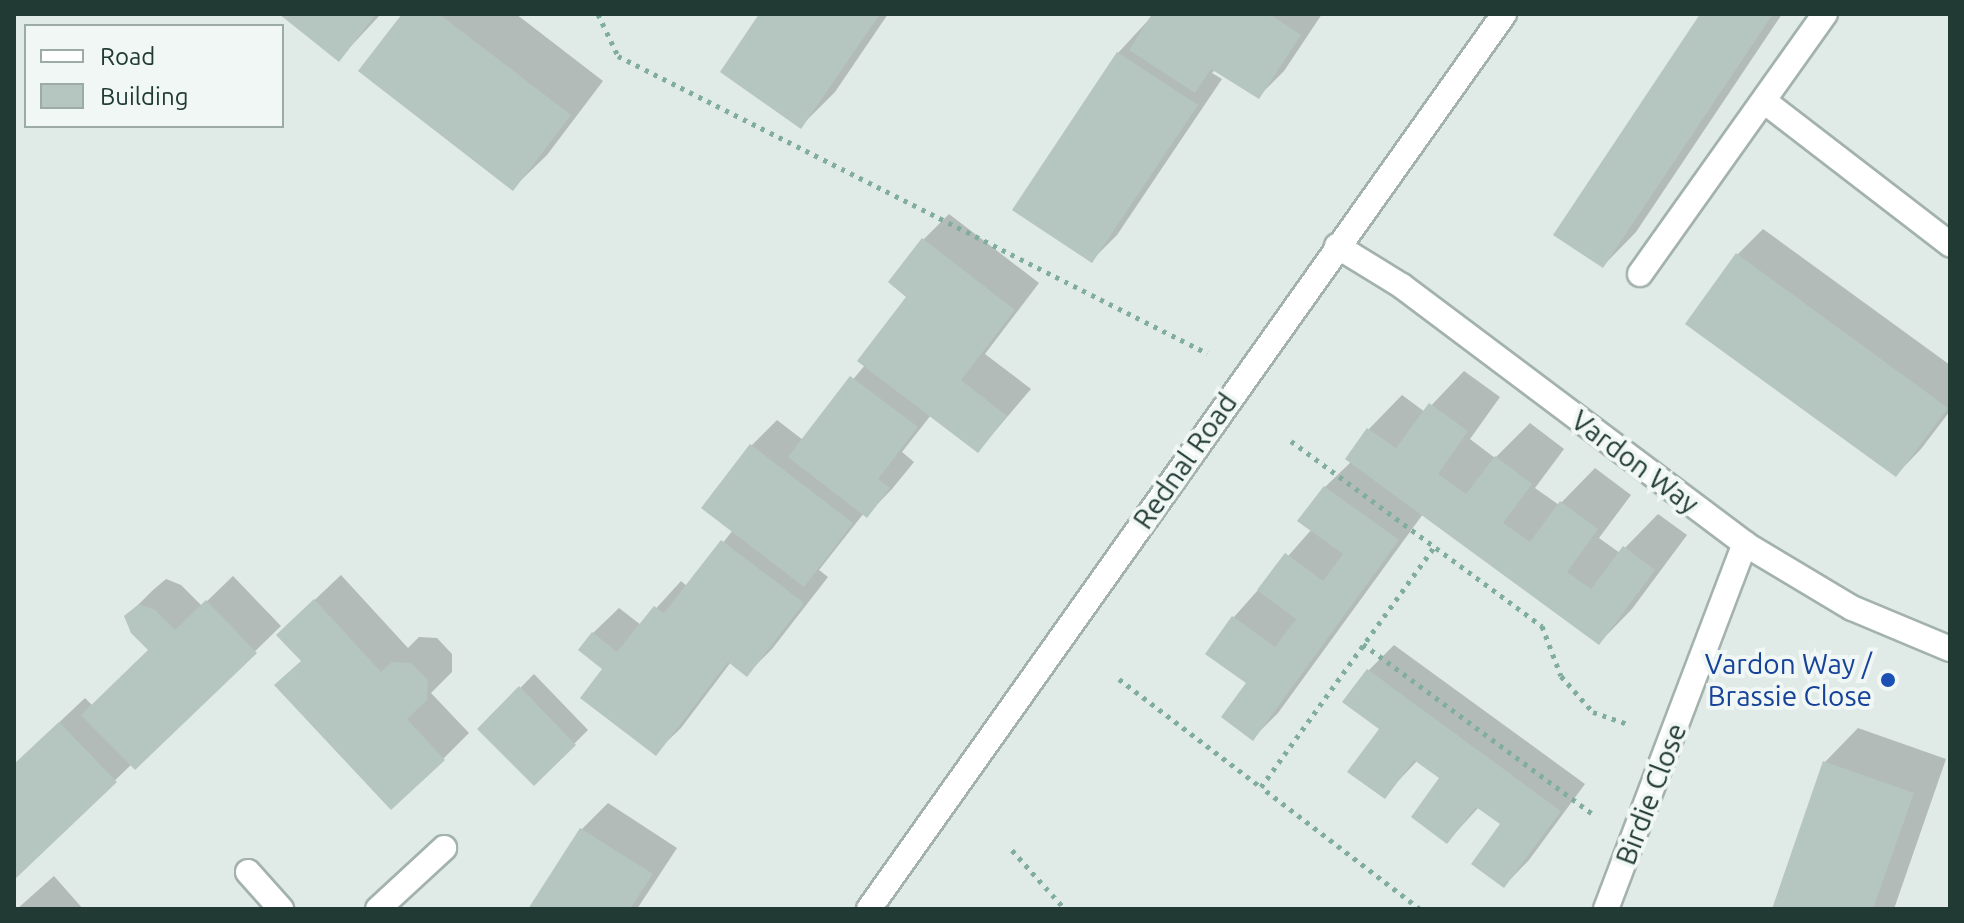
<!DOCTYPE html>
<style>
body{margin:0}
#map{position:relative;width:1964px;height:923px;overflow:hidden;background:#e0eae6;font-family:Ubuntu,sans-serif}
div>[style]{position:absolute}
[style*='--x']{left:calc(var(--x)*1px);top:calc(var(--y)*1px);width:calc(var(--w)*1px);rotate:calc(var(--a)*1deg)}
.shadow>*{inset:0;background:#0003}
.building>*{inset:0;background:#b5c5bf}
.path>*{height:5px;margin-top:-2.5px;transform-origin:0;background:repeating-linear-gradient(90deg,#81ada0 0 4px,transparent 0 10px)}
.roads{filter:drop-shadow(2px 0 #a3b2ad) drop-shadow(-2px 0 #a3b2ad) drop-shadow(0 2px #a3b2ad) drop-shadow(0 -2px #a3b2ad)}
.minor>*{height:24px;margin:-12px;padding:0 12px;transform-origin:12px;border-radius:12px;background:#fff}
.dots>*{width:22px;height:22px;translate:-50% -50%;box-sizing:border-box;border:4px solid #f0f7f4;border-radius:50%}
span{translate:-50% -50%;white-space:nowrap;text-align:center;line-height:1.15;-webkit-text-stroke:8px #f0f7f4;paint-order:stroke}
.street-label{font-size:28px;color:#213a34}
.transit-label{font-size:28px;color:#164399}
.right{translate:-100% -50%;text-align:right}
.frame{position:absolute;inset:0;border:16px solid #213a34;pointer-events:none}
.legend{position:absolute;left:24px;top:24px;width:260px;height:104px;box-sizing:border-box;background:#f0f7f4;border:2px solid #9daba7;margin:0;padding:10px 14px;list-style:none;font-size:24px;color:#213a34}
.legend li{display:flex;align-items:center;gap:16px;height:40px}
.legend b{width:40px;border:2px solid #9daba7}
</style>
<div id="map">
<div class="shadow">
<i style="clip-path:polygon(282px 14px,381px 14px,339px 59px)"></i>
<i style="clip-path:polygon(405px 14px,516px 14px,603px 81px,547px 155px,513px 188px)"></i>
<i style="clip-path:polygon(762px 14px,888px 14px,835px 92px,801px 126px)"></i>
<i style="clip-path:polygon(1154px 14px,1322px 14px,1284px 71px,1258px 97px,1216px 69px,1212px 73px,1222px 79px,1117px 235px,1092px 260px,1015px 209px,1118px 53px)"></i>
<i style="clip-path:polygon(1703px 14px,1782px 14px,1636px 232px,1603px 266px)"></i>
<i style="clip-path:polygon(949px 214px,1039px 283px,985px 354px,1031px 389px,978px 451px,931px 415px,902px 452px,914px 462px,892px 489px,867px 515px,864px 513px,819px 570px,828px 577px,772px 649px,747px 674px,731px 662px,681px 728px,655px 753px,605px 669px,593px 633px,619px 608px,641px 625px,681px 581px,688px 587px,733px 530px,704px 508px,752px 445px,777px 420px,803px 440px,865px 365px,909px 296px,923px 240px)"></i>
<i style="clip-path:polygon(1763px 229px,1950px 365px,1950px 411px,1921px 449px,1896px 475px,1688px 323px,1738px 254px)"></i>
<i style="clip-path:polygon(1464px 371px,1500px 397px,1470px 439px,1495px 458px,1530px 423px,1564px 449px,1535px 488px,1559px 505px,1595px 468px,1631px 495px,1599px 538px,1620px 553px,1658px 514px,1687px 535px,1632px 609px,1599px 643px,1423px 514px,1278px 713px,1253px 738px,1249px 683px,1208px 653px,1234px 617px,1312px 529px,1325px 487px,1351px 462px,1347px 459px,1369px 429px,1402px 395px,1425px 412px)"></i>
<i style="clip-path:polygon(341px 575px,408px 648px,419px 637px,437px 638px,452px 654px,452px 672px,431px 693px,469px 733px,443px 759px,302px 660px,304px 610px)"></i>
<i style="clip-path:polygon(233px 576px,281px 626px,135px 768px,132px 764px,14px 877px,14px 765px,85px 698px,93px 706px,151px 650px,127px 616px,153px 590px,166px 579px,181px 585px,202px 606px)"></i>
<i style="clip-path:polygon(1394px 645px,1585px 784px,1529px 860px,1504px 886px,1503px 823px,1479px 807px,1447px 842px,1442px 778px,1418px 760px,1384px 796px,1382px 728px,1368px 671px)"></i>
<i style="clip-path:polygon(534px 674px,588px 730px,534px 784px,480px 729px)"></i>
<i style="clip-path:polygon(1858px 728px,1946px 759px,1894px 909px,1774px 909px,1825px 762px)"></i>
<i style="clip-path:polygon(608px 803px,677px 848px,637px 909px,530px 909px,582px 829px)"></i>
<i style="clip-path:polygon(54px 876px,83px 909px,17px 909px)"></i>
</div>
<div class="building">
<i style="clip-path:polygon(279px 14px,376px 14px,339px 62px)"></i>
<i style="clip-path:polygon(402px 14px,439px 14px,571px 115px,513px 191px,358px 71px)"></i>
<i style="clip-path:polygon(759px 14px,880px 14px,801px 129px,720px 72px)"></i>
<i style="clip-path:polygon(1152px 14px,1269px 14px,1301px 35px,1259px 99px,1211px 69px,1195px 93px,1129px 50px)"></i>
<i style="clip-path:polygon(1700px 14px,1773px 14px,1603px 268px,1553px 235px)"></i>
<i style="clip-path:polygon(1117px 52px,1198px 105px,1092px 263px,1012px 210px)"></i>
<i style="clip-path:polygon(922px 238px,1015px 310px,961px 380px,1007px 416px,978px 453px,857px 361px,906px 297px,888px 282px)"></i>
<i style="clip-path:polygon(1736px 253px,1948px 408px,1896px 477px,1685px 324px)"></i>
<i style="clip-path:polygon(850px 376px,918px 427px,878px 479px,890px 488px,867px 518px,788px 457px)"></i>
<i style="clip-path:polygon(1429px 403px,1468px 431px,1438px 474px,1466px 494px,1495px 456px,1532px 484px,1503px 523px,1530px 542px,1560px 501px,1598px 529px,1567px 572px,1591px 589px,1623px 546px,1655px 570px,1599px 645px,1345px 459px,1367px 428px,1396px 448px)"></i>
<i style="clip-path:polygon(750px 444px,853px 523px,804px 587px,701px 508px)"></i>
<i style="clip-path:polygon(1324px 486px,1399px 540px,1253px 741px,1221px 717px,1246px 683px,1205px 654px,1232px 616px,1275px 647px,1296px 619px,1257px 590px,1285px 553px,1323px 581px,1343px 554px,1297px 521px)"></i>
<i style="clip-path:polygon(721px 540px,804px 603px,747px 677px,728px 662px,656px 756px,580px 698px,602px 669px,578px 650px,592px 632px,617px 652px,654px 606px,664px 613px)"></i>
<i style="clip-path:polygon(314px 599px,381px 672px,392px 662px,411px 663px,428px 680px,427px 700px,407px 719px,445px 760px,391px 810px,274px 685px,301px 661px,276px 635px)"></i>
<i style="clip-path:polygon(206px 600px,257px 653px,135px 770px,81px 715px,148px 650px,131px 633px,124px 616px,139px 604px,155px 610px,175px 630px)"></i>
<i style="clip-path:polygon(1367px 669px,1561px 811px,1504px 888px,1471px 864px,1500px 824px,1476px 807px,1447px 844px,1411px 817px,1439px 778px,1414px 760px,1385px 799px,1347px 772px,1379px 729px,1342px 702px)"></i>
<i style="clip-path:polygon(519px 686px,576px 745px,534px 786px,477px 729px)"></i>
<i style="clip-path:polygon(59px 722px,117px 782px,14px 880px,14px 764px)"></i>
<i style="clip-path:polygon(1823px 761px,1914px 793px,1873px 909px,1772px 909px)"></i>
<i style="clip-path:polygon(580px 828px,653px 874px,630px 909px,528px 909px)"></i>
</div>
<div class="path">
<i style="--x:598;--y:14;--w:47;--a:64.5"></i>
<i style="--x:618;--y:56;--w:660;--a:26.76"></i>
<i style="--x:1291;--y:441;--w:312;--a:36.4"></i>
<i style="--x:1542;--y:626;--w:53;--a:69.2"></i>
<i style="--x:1561;--y:676;--w:48;--a:48.4"></i>
<i style="--x:1593;--y:712;--w:37;--a:19"></i>
<i style="--x:1363;--y:644;--w:287;--a:36.5"></i>
<i style="--x:1119;--y:679;--w:178;--a:37.3"></i>
<i style="--x:1012;--y:850;--w:79;--a:48.1"></i>
<i style="--x:1420;--y:909;--w:200;--a:-142.5"></i>
<i style="--x:1261;--y:787;--w:296;--a:-54.2"></i>
</div>
<div class="roads">
<div class="minor">
<i style="--x:1764;--y:101;--w:235;--a:37.6"></i>
<i style="--x:1337;--y:246;--w:76;--a:31.6"></i>
<i style="--x:1402;--y:286;--w:429;--a:36.9"></i>
<i style="--x:1745;--y:544;--w:125;--a:30.9"></i>
<i style="--x:1852;--y:608;--w:106;--a:22.7"></i>
<i style="--x:1640;--y:274;--w:319;--a:-54.6"></i>
<i style="--x:248;--y:872;--w:50;--a:48.3"></i>
<i style="--x:378;--y:909;--w:90;--a:-42.7"></i>
<i style="--x:869;--y:909;--w:1097;--a:-54.64"></i>
<i style="--x:1606;--y:909;--w:391;--a:-69.2"></i>
</div>
</div>
<div class="dots">
<i style="left:1888px;top:680px;background:#1a4fb4"></i>
</div>
<div class="street-label">
<span style="left:1185px;top:461px;rotate:-55deg">Rednal Road</span>
<span style="left:1635px;top:462px;rotate:37deg">Vardon Way</span>
<span style="left:1651px;top:794px;rotate:-69deg">Birdie Close</span>
</div>
<div class="transit-label">
<span class="right" style="left:1872px;top:680px">Vardon Way /<br>Brassie Close</span>
</div>
<div class="frame"></div>
<ul class="legend">
<li><b style="height:10px;background:#fff"></b>Road</li>
<li><b style="height:22px;background:#b5c5bf"></b>Building</li>
</ul>
</div>
